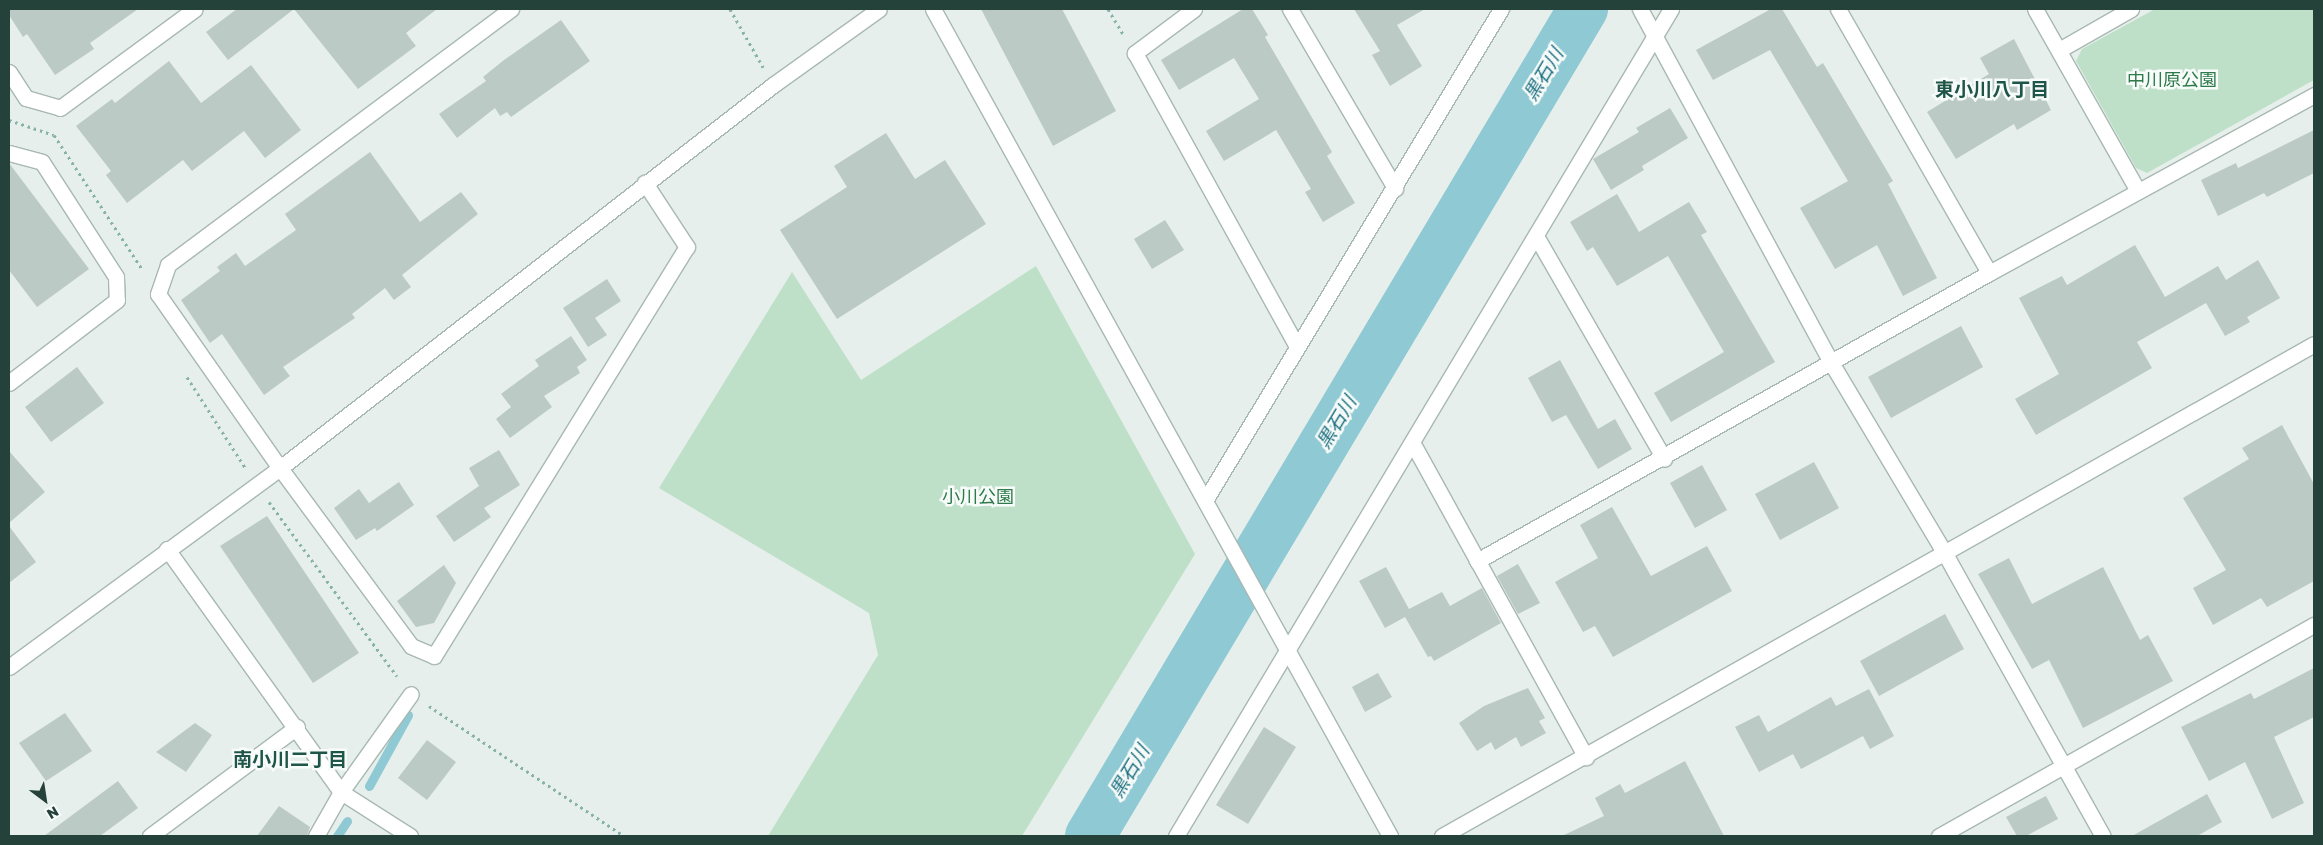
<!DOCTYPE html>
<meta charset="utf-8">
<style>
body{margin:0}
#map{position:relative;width:2323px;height:845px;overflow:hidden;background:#e6efeb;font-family:"Golos Text","Noto Sans JP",sans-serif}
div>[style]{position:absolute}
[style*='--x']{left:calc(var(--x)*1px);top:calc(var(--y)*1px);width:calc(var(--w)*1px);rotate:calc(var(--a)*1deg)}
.green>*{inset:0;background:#bfe0c8}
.stream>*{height:9px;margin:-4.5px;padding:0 4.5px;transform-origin:4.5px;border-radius:4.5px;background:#8ec9d4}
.river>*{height:50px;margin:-25px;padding:0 25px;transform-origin:25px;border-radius:25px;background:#8ec9d4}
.building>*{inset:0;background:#bbcac4}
.path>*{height:3px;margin-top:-1.5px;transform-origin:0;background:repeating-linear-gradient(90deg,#86b3a5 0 2.5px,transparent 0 6.5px)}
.roads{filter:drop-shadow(1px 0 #a8b8b2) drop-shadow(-1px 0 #a8b8b2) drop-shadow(0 1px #a8b8b2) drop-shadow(0 -1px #a8b8b2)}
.minor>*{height:15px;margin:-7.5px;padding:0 7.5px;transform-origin:7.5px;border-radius:7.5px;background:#fff}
.tertiary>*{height:15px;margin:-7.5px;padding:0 7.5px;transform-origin:7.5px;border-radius:7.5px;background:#fff}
span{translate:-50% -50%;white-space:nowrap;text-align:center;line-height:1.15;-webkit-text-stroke:5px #f7fbf9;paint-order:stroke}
.park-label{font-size:18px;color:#2d7a4b}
.water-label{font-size:19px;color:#1c6f80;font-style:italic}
.neighbourhood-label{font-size:19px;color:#1f5548;font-weight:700}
.frame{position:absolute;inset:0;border:10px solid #24423a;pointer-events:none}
.north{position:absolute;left:20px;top:775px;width:50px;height:50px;-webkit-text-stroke:4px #f7fbf9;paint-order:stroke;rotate:149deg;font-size:14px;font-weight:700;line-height:20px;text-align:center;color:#24423a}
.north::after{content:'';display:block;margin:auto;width:18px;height:22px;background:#24423a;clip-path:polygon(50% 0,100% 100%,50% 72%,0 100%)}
</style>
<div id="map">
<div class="green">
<i style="clip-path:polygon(2155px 9px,2314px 9px,2314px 80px,2147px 173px,2136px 168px,2076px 61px,2082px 49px)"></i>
<i style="clip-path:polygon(1036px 266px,1195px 554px,1022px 836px,768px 836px,878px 655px,869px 613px,659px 488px,792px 272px,861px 380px)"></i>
</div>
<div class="stream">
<i style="--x:369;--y:786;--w:81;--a:-61.2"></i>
<i style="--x:337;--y:836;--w:18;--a:-56"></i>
</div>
<div class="river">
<i style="--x:1090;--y:836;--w:963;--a:-59.2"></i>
</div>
<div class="building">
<i style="clip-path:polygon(9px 9px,138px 9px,90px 43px,94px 49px,55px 75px,27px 34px,23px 37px,9px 15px)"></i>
<i style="clip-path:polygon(237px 9px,437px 9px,406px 33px,416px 46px,358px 89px,294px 9px,228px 60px,206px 32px)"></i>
<i style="clip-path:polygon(981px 9px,1062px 9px,1116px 111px,1053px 146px)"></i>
<i style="clip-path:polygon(1243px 9px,1252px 9px,1268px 35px,1265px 37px,1332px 152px,1327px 156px,1355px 203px,1323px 222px,1305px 192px,1311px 189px,1276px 130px,1224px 161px,1206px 131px,1259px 99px,1234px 58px,1179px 90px,1161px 60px)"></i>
<i style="clip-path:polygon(1354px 9px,1425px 9px,1397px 25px,1422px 66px,1390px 86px,1372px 55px,1380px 51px)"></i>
<i style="clip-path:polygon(1771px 9px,1782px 9px,1817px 67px,1823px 63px,1893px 181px,1888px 184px,1937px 278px,1903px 296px,1877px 245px,1835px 269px,1800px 208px,1848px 181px,1770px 50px,1713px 80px,1696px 50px)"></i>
<i style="clip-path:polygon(561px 20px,590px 61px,511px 117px,507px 112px,500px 116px,495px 108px,457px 138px,439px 114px,486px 81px,483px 77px,504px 60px)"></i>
<i style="clip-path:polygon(2014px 39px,2051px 110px,2017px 130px,2014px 124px,1956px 159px,1927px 112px,1989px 74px,1980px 58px)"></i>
<i style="clip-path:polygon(169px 61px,201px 103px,251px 65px,301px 130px,265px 158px,244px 131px,192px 171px,183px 160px,127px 203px,106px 175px,111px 171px,76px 126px,112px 99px,115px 103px)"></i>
<i style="clip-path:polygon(1670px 108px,1688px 138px,1642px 166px,1644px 170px,1611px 190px,1593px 159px,1639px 132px,1636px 128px)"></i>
<i style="clip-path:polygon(2314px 130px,2314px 173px,2267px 197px,2264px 193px,2218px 216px,2201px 180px,2236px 163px,2238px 168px)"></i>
<i style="clip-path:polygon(886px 133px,915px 179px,945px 160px,986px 224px,837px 319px,780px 230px,847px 187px,834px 166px)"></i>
<i style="clip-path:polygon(370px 152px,420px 222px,461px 192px,478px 214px,402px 275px,411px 287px,394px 300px,385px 288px,352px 314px,355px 318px,283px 367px,290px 376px,264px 395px,222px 334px,210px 343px,181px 300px,220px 271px,217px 267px,236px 253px,245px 266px,296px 230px,285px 214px)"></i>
<i style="clip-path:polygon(9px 163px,89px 269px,37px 307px,9px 270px)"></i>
<i style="clip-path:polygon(1617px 194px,1639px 232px,1689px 202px,1707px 232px,1701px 235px,1775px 362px,1671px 422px,1654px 393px,1724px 352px,1668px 256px,1617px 286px,1593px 247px,1587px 251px,1570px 222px)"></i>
<i style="clip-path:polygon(1165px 220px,1184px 250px,1152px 269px,1134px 239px)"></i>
<i style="clip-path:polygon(2135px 245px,2165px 297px,2218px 266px,2226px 280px,2258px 260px,2280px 298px,2247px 317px,2250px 322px,2225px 336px,2206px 303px,2137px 342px,2152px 368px,2036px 435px,2015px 399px,2059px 374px,2019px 298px,2062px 276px,2067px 285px)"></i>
<i style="clip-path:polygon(607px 279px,621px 301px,595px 318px,607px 335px,588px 347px,563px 308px)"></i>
<i style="clip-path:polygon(1961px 326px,1983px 367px,1891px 418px,1868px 377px)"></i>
<i style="clip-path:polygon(571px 336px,587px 360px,577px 367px,580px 373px,544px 396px,552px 407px,510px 438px,496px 419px,511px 407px,501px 394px,539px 366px,535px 360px)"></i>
<i style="clip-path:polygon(1560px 360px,1598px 429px,1615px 419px,1632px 449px,1598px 469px,1566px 415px,1552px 422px,1528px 378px)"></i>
<i style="clip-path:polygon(77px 367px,104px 403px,51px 442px,25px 407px)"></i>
<i style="clip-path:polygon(2282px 425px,2314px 484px,2314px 581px,2267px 607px,2261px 598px,2213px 625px,2193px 588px,2226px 570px,2183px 498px,2249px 459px,2242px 448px)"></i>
<i style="clip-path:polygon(499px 450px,520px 485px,484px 508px,491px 517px,454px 542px,436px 516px,479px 486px,469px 468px)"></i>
<i style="clip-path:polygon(9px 451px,45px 492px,9px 523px)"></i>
<i style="clip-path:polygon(1814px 462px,1839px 508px,1780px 540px,1755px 494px)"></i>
<i style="clip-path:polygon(1702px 465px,1727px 510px,1695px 528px,1670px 483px)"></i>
<i style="clip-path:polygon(399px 482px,414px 505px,377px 531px,375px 528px,356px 540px,334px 508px,359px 489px,369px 503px)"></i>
<i style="clip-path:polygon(1612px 507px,1651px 576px,1707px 546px,1732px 591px,1613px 657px,1595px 626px,1583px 632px,1555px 582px,1598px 558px,1580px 525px)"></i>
<i style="clip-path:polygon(267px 516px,359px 653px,313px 683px,220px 546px)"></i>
<i style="clip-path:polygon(9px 526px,36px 562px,9px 583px)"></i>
<i style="clip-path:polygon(2009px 558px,2032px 604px,2103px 567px,2140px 640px,2148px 635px,2173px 681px,2083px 728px,2049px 660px,2032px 669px,1978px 574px)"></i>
<i style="clip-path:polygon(1518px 564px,1540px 603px,1518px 614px,1497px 576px)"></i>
<i style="clip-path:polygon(444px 565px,456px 583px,434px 623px,416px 627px,397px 601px)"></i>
<i style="clip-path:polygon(1386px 567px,1409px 609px,1442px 592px,1450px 606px,1482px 588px,1501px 623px,1434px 661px,1431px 656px,1428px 657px,1405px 617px,1385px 628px,1359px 581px)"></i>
<i style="clip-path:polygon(1945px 614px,1964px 649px,1879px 696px,1860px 661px)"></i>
<i style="clip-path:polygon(2314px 668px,2314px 717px,2274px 737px,2304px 803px,2272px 819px,2245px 762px,2209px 781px,2181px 727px,2251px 693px,2254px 699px)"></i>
<i style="clip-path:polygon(1378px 673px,1392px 697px,1365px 712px,1352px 687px)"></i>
<i style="clip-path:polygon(1528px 688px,1545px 718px,1539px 721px,1546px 733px,1521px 747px,1516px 737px,1495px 750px,1491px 742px,1477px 751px,1459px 723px,1484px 706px)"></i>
<i style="clip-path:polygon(1869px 689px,1894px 736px,1870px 749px,1863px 736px,1801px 769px,1793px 754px,1759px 772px,1735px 727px,1759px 715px,1768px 732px,1831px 697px,1836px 706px)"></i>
<i style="clip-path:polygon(65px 713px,92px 751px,46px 781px,19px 743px)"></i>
<i style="clip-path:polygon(195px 723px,212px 735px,186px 772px,156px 752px)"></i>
<i style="clip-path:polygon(1264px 727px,1296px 747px,1248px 824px,1216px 805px)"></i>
<i style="clip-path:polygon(427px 740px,456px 762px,427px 800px,398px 778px)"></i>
<i style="clip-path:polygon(1685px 761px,1724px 836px,1562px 836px,1604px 816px,1595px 798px,1620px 784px,1625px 793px)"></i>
<i style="clip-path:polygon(118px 781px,138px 808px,100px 836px,44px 836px)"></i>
<i style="clip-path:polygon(2207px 794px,2222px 822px,2197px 836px,2132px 836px)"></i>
<i style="clip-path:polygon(2046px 796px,2058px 819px,2026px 836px,2017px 836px,2006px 817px)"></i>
<i style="clip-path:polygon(279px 806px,310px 827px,307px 836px,257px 836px)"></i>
</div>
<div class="path">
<i style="--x:730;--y:9;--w:67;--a:60.4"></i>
<i style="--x:1108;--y:9;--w:31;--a:59"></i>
<i style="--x:9;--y:120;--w:47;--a:18.4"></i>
<i style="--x:54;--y:135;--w:160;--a:56.7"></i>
<i style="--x:187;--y:377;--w:109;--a:57.3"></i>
<i style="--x:269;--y:502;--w:216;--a:53.7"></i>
<i style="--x:429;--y:706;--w:234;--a:33.7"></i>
</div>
<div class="roads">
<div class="minor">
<i style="--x:511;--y:9;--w:428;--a:143.3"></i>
<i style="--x:168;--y:265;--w:31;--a:109"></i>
<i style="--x:158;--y:294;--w:213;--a:55"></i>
<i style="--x:280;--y:468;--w:221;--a:53.6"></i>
<i style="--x:411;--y:646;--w:25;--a:23"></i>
<i style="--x:434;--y:656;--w:481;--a:-58.3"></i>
<i style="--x:687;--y:247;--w:77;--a:-123.3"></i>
<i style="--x:1194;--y:9;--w:74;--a:143.3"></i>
<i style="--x:1135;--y:53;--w:335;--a:61.1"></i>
<i style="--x:1290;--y:9;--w:208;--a:59.6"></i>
<i style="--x:1838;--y:9;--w:304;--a:60.2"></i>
<i style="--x:2035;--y:9;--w:209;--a:60.5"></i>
<i style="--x:2059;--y:50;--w:83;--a:-29.7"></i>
<i style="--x:9;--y:72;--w:31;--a:57"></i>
<i style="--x:26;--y:98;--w:35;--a:16"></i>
<i style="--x:60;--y:108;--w:167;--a:-36.3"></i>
<i style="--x:9;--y:153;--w:34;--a:15"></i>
<i style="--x:42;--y:162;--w:137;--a:57.2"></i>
<i style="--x:116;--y:277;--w:23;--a:88"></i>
<i style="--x:117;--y:300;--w:136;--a:142.5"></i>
<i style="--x:1536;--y:236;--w:257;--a:60.1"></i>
<i style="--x:1413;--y:444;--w:358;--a:61.1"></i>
<i style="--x:1206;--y:499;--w:572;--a:-58.95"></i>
<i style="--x:167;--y:549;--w:299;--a:54.4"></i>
<i style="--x:341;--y:792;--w:82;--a:32.5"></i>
<i style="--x:1477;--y:561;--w:587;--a:-29.36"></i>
<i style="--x:1989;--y:273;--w:371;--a:-28.7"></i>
<i style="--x:150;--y:836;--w:183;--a:-36.6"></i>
<i style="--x:316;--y:836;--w:51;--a:-60.4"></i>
<i style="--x:341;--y:792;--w:120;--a:-54.5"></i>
<i style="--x:1176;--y:836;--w:964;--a:-59.1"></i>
<i style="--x:1939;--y:836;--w:430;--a:-29.4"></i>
</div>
<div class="tertiary">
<i style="--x:933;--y:9;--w:945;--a:61.07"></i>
<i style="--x:1640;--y:9;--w:404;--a:61.6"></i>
<i style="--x:1832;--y:364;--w:219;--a:59.2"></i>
<i style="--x:1944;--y:552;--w:325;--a:60.8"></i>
<i style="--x:9;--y:667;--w:336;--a:-36.3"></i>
<i style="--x:280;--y:468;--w:624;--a:-37.84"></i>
<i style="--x:773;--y:85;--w:130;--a:-35.6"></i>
<i style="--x:1442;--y:836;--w:1001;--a:-29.43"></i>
</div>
</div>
<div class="park-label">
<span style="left:2172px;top:79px">中川原公園</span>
<span style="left:978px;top:496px">小川公園</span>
</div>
<div class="water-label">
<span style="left:1543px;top:74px;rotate:-59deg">黒石川</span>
<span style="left:1336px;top:422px;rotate:-59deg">黒石川</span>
<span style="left:1129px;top:771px;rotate:-59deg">黒石川</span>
</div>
<div class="neighbourhood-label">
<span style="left:1992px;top:89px">東小川八丁目</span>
<span style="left:290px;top:759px">南小川二丁目</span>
</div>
<div class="frame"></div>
<div class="north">N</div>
</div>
